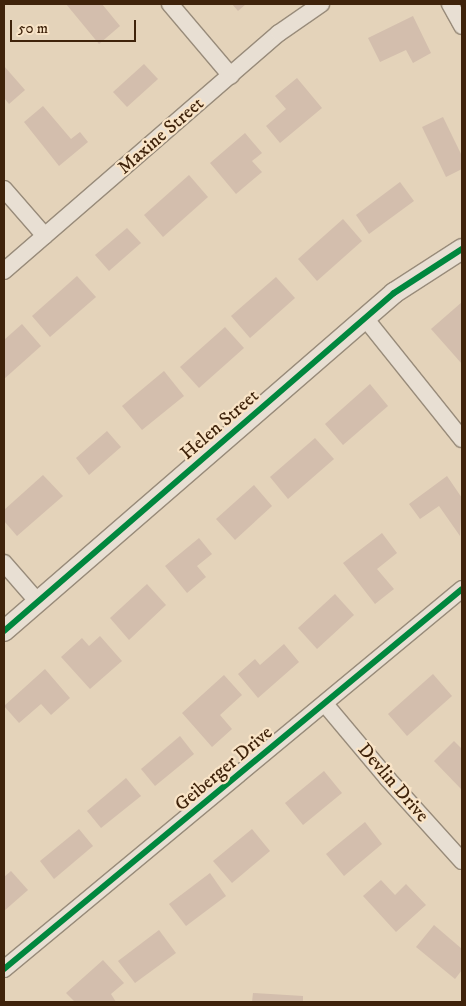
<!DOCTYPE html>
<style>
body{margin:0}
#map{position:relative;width:466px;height:1006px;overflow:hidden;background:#e4d3ba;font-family:"IM FELL DW Pica",serif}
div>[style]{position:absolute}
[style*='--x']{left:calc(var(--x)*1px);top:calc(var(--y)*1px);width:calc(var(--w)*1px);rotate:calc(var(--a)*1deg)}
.building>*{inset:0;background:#d3bead}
.roads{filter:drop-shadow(1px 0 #988b7a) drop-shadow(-1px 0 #988b7a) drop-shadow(0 1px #988b7a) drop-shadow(0 -1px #988b7a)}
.minor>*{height:16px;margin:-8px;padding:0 8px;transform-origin:8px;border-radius:8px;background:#e8dfd3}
.tertiary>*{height:20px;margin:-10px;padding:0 10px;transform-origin:10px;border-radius:10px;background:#e8dfd3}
.cycleway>*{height:6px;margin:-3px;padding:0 3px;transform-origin:3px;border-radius:3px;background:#00873e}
span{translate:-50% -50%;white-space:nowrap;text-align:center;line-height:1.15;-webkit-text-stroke:4.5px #f9e4c7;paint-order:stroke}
.street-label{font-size:19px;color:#3f230b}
.frame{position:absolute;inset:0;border:5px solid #3f230b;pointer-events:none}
.scale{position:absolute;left:10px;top:20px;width:126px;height:22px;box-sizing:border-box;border:2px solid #3f230b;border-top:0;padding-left:6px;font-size:15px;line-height:18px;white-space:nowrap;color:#3f230b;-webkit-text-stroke:4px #f9e4c7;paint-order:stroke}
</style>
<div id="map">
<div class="building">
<i style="clip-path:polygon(66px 4px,102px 4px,120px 26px,99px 44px)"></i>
<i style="clip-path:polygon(232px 4px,246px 4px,238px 11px)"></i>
<i style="clip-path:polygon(413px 16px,431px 53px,413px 63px,406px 50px,380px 62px,368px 38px)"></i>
<i style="clip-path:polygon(144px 64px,158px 79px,127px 107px,113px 92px)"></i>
<i style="clip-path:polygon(4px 66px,25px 90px,9px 104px,4px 98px)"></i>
<i style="clip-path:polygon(297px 78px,322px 108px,280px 143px,266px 126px,286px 109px,275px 96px)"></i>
<i style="clip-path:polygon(43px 106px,71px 139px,80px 132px,88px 142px,59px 166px,24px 122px)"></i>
<i style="clip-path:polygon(443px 117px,462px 156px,462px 169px,446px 177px,422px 127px)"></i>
<i style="clip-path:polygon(245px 133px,262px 153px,252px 161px,262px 172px,236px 194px,210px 163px)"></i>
<i style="clip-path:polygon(189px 175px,208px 197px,163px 237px,144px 215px)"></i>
<i style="clip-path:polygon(400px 182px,414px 201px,369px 234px,356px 215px)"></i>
<i style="clip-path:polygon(343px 219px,362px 241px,317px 281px,298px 259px)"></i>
<i style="clip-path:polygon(127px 228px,141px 243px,109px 271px,95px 255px)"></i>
<i style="clip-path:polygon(77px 276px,96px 297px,50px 337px,32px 316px)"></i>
<i style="clip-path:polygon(276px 277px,295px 298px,250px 338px,231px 316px)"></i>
<i style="clip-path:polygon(462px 302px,462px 364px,431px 329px)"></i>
<i style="clip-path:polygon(22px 324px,41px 346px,4px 379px,4px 340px)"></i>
<i style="clip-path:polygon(225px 327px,244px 348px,199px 388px,180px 367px)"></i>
<i style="clip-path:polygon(164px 371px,184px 396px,142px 430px,122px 406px)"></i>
<i style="clip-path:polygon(370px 384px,388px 406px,343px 445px,325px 424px)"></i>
<i style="clip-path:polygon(107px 431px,121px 447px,89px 475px,76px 458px)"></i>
<i style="clip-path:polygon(315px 438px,334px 459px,288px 499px,270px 477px)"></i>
<i style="clip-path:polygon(43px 475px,63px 496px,17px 536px,4px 521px,4px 510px)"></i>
<i style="clip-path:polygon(447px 476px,462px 498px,460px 536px,439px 506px,420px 519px,409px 504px)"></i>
<i style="clip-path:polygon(254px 485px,272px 506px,235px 540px,216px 519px)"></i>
<i style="clip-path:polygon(382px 533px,397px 553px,377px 569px,394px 589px,375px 604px,343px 563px)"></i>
<i style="clip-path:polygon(199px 538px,212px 554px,197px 566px,206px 577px,187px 593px,165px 566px)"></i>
<i style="clip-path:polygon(147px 584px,166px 605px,129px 640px,110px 618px)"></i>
<i style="clip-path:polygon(335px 594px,354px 615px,317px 649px,298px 628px)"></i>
<i style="clip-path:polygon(100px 636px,122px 661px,90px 689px,61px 657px,82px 638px,89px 646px)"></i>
<i style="clip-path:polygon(284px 644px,299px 662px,258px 698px,238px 674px,255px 659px,260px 665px)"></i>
<i style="clip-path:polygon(45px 669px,70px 698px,51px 715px,41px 704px,19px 723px,4px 706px)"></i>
<i style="clip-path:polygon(433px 674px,452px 696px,407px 736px,388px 714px)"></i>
<i style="clip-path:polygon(224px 675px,242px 695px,220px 715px,232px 729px,212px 747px,182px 713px)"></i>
<i style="clip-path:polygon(180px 736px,194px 754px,155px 786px,141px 769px)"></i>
<i style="clip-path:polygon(454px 741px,462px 749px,462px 790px,434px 761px)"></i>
<i style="clip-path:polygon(324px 771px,342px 793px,303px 825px,285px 803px)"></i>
<i style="clip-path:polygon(126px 778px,141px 796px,101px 828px,87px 811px)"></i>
<i style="clip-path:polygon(365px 822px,382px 844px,344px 876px,326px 854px)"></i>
<i style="clip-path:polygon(79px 829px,93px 846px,54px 879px,40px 861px)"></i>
<i style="clip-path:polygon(252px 829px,270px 851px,232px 883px,213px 861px)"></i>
<i style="clip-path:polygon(11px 871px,28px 890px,4px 911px,4px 877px)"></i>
<i style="clip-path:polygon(210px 873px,226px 896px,186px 926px,169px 904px)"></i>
<i style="clip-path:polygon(381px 880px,395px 895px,406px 884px,426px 905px,396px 932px,363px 896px)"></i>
<i style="clip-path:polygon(434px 925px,462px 949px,462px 970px,455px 979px,416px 947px)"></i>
<i style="clip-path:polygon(159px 930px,176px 953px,135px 983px,118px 961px)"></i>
<i style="clip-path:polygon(103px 960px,124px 983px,111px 994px,116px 1002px,75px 1002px,66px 993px)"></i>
<i style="clip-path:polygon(253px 993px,303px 996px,303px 1002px,252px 1002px)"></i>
</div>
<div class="roads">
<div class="minor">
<i style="--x:170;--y:4;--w:94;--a:49.7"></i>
<i style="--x:450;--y:4;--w:25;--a:61"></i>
<i style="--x:4;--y:189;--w:62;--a:48.9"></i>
<i style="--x:4;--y:271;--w:364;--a:-40.9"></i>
<i style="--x:279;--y:33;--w:51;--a:-34.6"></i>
<i style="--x:365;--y:318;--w:155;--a:51.3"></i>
<i style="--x:4;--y:563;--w:52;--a:48.9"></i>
<i style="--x:325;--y:704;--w:97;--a:50"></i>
<i style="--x:387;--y:778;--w:112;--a:47.9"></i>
<i style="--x:4;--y:969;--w:595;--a:-39.68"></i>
</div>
<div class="tertiary">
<i style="--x:4;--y:631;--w:516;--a:-40.91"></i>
<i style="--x:394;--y:293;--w:81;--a:-32.9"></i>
</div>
</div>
<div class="cycleway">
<i style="--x:4;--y:631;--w:516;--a:-40.91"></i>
<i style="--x:394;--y:293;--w:81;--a:-32.9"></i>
<i style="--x:4;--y:969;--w:595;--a:-39.68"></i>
</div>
<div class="street-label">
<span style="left:161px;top:136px;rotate:-41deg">Maxine Street</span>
<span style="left:220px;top:425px;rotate:-41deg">Helen Street</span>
<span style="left:224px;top:769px;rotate:-40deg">Geiberger Drive</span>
<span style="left:393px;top:783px;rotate:49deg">Devlin Drive</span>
</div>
<div class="frame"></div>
<div class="scale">50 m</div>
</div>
